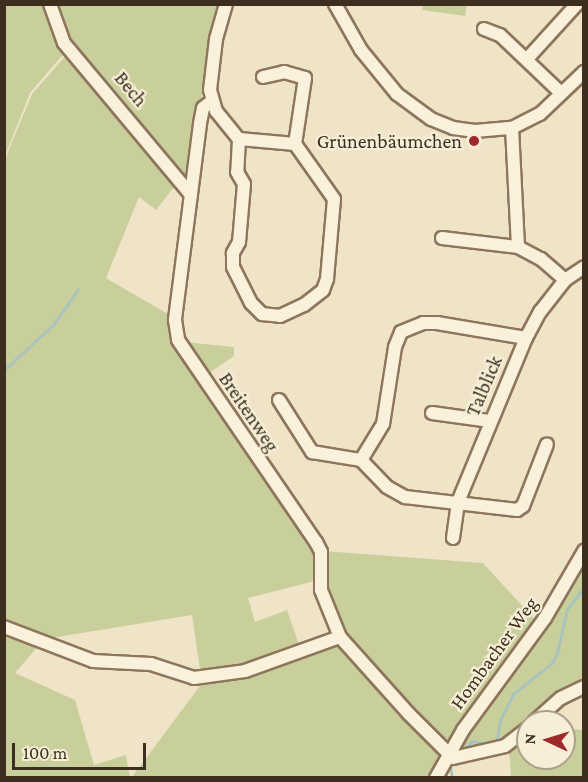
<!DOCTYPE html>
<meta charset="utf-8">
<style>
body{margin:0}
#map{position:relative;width:588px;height:782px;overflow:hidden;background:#f0e4c8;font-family:"Crimson Pro",serif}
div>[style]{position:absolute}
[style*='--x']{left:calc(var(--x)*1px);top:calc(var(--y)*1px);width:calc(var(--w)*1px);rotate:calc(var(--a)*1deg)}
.green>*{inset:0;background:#c9cf9b}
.stream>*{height:3px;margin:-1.5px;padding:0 1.5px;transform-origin:1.5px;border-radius:1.5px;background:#a9c4bc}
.roads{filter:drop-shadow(2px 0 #8d765c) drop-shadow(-2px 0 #8d765c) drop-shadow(0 2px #8d765c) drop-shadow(0 -2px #8d765c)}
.minor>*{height:12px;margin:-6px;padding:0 6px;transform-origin:6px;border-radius:6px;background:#faf1dc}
.dots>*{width:16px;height:16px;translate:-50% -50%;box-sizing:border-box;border:3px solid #f7eed8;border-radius:50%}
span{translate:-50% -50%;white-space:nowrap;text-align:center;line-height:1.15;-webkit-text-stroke:4.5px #f7eed8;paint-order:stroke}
.street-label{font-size:20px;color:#3d2e20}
.poi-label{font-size:20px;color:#3d2e20}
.right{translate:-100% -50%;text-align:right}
.frame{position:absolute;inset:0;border:6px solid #3d2e20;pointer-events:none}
.north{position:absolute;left:516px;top:710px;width:60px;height:60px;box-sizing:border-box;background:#f7eed8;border:2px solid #ada18e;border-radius:50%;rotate:274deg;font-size:16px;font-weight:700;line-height:24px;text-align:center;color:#3d2e20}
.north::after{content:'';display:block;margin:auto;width:21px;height:27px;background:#9e2a2b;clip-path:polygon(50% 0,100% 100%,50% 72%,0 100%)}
.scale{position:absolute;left:12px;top:743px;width:134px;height:27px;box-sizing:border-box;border:3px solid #3d2e20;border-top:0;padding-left:8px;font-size:18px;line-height:21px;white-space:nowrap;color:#3d2e20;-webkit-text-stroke:4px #f7eed8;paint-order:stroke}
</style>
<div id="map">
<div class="green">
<i style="clip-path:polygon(5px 5px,48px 5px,67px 50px,30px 93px,5px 156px)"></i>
<i style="clip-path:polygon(53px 5px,224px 5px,208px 52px,188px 189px,73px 52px)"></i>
<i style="clip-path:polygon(423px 5px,467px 5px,465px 16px,422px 10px)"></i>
<i style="clip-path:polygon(68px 53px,178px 182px,156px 210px,139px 197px,106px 278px,173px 317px,172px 328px,319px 551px,319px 580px,248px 598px,255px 622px,287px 610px,302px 653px,339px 641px,438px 749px,438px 767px,433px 778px,132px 777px,202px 683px,192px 615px,45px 639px,5px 624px,5px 159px,32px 94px)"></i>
<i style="clip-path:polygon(184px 342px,234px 347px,234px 356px,205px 376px)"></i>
<i style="clip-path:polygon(324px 551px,483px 563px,538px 623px,450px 743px,442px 740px,341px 636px,325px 580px)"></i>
<i style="clip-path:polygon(583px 558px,583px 684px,528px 722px,516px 736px,454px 756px,463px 735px)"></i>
<i style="clip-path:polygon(5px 629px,40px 644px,15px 673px,75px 700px,94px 765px,126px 755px,130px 777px,5px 778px)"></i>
<i style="clip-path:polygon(564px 728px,583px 730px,583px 777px,511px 777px,509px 747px,528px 733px,528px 758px,564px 758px)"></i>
</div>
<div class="stream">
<i style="--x:4;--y:370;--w:68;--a:-42.6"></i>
<i style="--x:54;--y:324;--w:42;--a:-55.6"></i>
<i style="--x:462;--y:750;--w:13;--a:-42"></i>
<i style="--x:472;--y:741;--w:15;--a:11"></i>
<i style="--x:487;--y:744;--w:11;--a:-22"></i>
<i style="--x:497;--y:740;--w:20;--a:-81"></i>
<i style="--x:500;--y:720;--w:29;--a:-63"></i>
<i style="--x:513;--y:694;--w:50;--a:-38.5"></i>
<i style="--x:552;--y:663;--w:11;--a:-63"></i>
<i style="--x:557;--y:653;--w:45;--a:-77.2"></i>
<i style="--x:567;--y:609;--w:28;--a:-52"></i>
<i style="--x:450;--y:766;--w:12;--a:81"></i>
</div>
<div class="roads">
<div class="minor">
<i style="--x:50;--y:4;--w:41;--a:70.3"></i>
<i style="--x:64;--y:43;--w:198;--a:50.1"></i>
<i style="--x:226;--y:4;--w:36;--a:106"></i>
<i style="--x:216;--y:39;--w:51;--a:96.7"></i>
<i style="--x:210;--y:90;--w:22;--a:74"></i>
<i style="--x:216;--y:111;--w:36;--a:51"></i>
<i style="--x:239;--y:139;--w:33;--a:93"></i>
<i style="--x:237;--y:172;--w:14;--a:60"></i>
<i style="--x:244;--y:184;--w:58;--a:94.9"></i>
<i style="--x:239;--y:242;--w:13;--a:119"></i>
<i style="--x:233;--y:253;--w:14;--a:90"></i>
<i style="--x:233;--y:267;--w:40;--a:63.4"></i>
<i style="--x:251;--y:303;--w:16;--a:45"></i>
<i style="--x:262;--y:314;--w:18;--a:6"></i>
<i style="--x:280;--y:316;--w:26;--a:-25"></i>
<i style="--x:304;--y:305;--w:24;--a:-38"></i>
<i style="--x:323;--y:290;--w:12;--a:-70"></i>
<i style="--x:327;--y:279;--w:80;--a:-85"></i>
<i style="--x:334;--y:199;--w:67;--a:-125.3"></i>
<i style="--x:295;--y:144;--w:56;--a:-174.9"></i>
<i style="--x:335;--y:4;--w:53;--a:60.5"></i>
<i style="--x:361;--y:50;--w:57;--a:50.7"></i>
<i style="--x:397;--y:94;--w:42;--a:36.3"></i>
<i style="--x:431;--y:119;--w:24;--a:22"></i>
<i style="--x:453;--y:128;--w:22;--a:8"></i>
<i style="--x:475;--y:131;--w:37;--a:-5"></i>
<i style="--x:512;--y:128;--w:31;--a:-27"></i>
<i style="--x:540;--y:114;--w:61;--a:-43.7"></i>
<i style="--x:484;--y:29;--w:17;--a:21"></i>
<i style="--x:500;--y:35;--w:84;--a:43.6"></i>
<i style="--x:527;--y:59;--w:74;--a:-47.7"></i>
<i style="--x:263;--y:77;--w:22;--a:-13"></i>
<i style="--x:284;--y:72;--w:22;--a:16"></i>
<i style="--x:305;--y:78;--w:67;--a:98.6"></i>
<i style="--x:212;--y:101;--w:11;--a:142"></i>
<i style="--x:203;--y:108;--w:16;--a:101"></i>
<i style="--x:200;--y:124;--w:198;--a:97.3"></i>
<i style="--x:175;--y:320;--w:20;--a:81"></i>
<i style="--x:178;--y:340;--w:245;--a:55.7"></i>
<i style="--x:316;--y:542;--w:11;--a:63"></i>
<i style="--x:321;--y:552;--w:38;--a:90"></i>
<i style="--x:321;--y:590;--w:51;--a:68"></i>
<i style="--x:340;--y:637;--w:103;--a:48.1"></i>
<i style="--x:409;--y:714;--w:62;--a:45"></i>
<i style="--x:453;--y:758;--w:53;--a:-13"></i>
<i style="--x:505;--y:746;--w:29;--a:-38"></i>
<i style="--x:512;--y:128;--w:119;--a:87.1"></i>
<i style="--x:442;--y:238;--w:77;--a:6.8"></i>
<i style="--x:518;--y:247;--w:26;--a:28"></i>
<i style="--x:541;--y:259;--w:32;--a:41"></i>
<i style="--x:279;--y:400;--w:62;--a:57.6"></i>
<i style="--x:312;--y:452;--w:50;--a:9.3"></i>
<i style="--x:361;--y:460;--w:37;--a:46"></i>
<i style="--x:387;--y:487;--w:21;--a:29"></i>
<i style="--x:405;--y:497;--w:113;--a:6.6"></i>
<i style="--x:517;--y:510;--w:7;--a:-34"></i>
<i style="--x:523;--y:506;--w:66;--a:-68.8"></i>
<i style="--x:432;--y:413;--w:59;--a:7.9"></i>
<i style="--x:361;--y:460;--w:42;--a:-58.6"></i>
<i style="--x:383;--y:424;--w:78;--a:-81.1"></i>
<i style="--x:395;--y:347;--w:16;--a:-68"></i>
<i style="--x:401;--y:332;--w:24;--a:-22"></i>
<i style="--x:423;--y:323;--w:14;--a:0"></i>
<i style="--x:437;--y:323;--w:90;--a:9.6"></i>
<i style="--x:453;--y:538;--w:36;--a:-82"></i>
<i style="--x:458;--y:502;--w:178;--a:-67.5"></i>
<i style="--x:526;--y:338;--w:30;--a:-62"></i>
<i style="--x:540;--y:312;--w:41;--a:-52"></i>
<i style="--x:565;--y:280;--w:23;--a:-34"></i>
<i style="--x:4;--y:627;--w:95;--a:20.9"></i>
<i style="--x:93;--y:661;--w:58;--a:3"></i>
<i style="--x:151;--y:664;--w:45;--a:18"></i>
<i style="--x:194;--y:678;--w:51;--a:-7.8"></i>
<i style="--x:245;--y:671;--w:101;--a:-19.7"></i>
<i style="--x:534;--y:722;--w:36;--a:-42"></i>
<i style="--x:561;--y:698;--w:25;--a:-26"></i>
<i style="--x:436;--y:778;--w:55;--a:-60.6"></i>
<i style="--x:463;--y:730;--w:139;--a:-53.8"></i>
<i style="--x:545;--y:618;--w:78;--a:-59.8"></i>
</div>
</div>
<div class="dots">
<i style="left:474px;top:141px;background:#9e2a2b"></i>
</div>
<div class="street-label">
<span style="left:131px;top:89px;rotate:50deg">Bech</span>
<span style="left:484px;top:386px;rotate:-67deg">Talblick</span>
<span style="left:249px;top:412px;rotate:56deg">Breitenweg</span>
<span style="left:494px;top:653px;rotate:-54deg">Hombacher Weg</span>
</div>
<div class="poi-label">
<span class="right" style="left:462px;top:141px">Grünenbäumchen</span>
</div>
<div class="frame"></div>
<div class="north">N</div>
<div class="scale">100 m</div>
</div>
